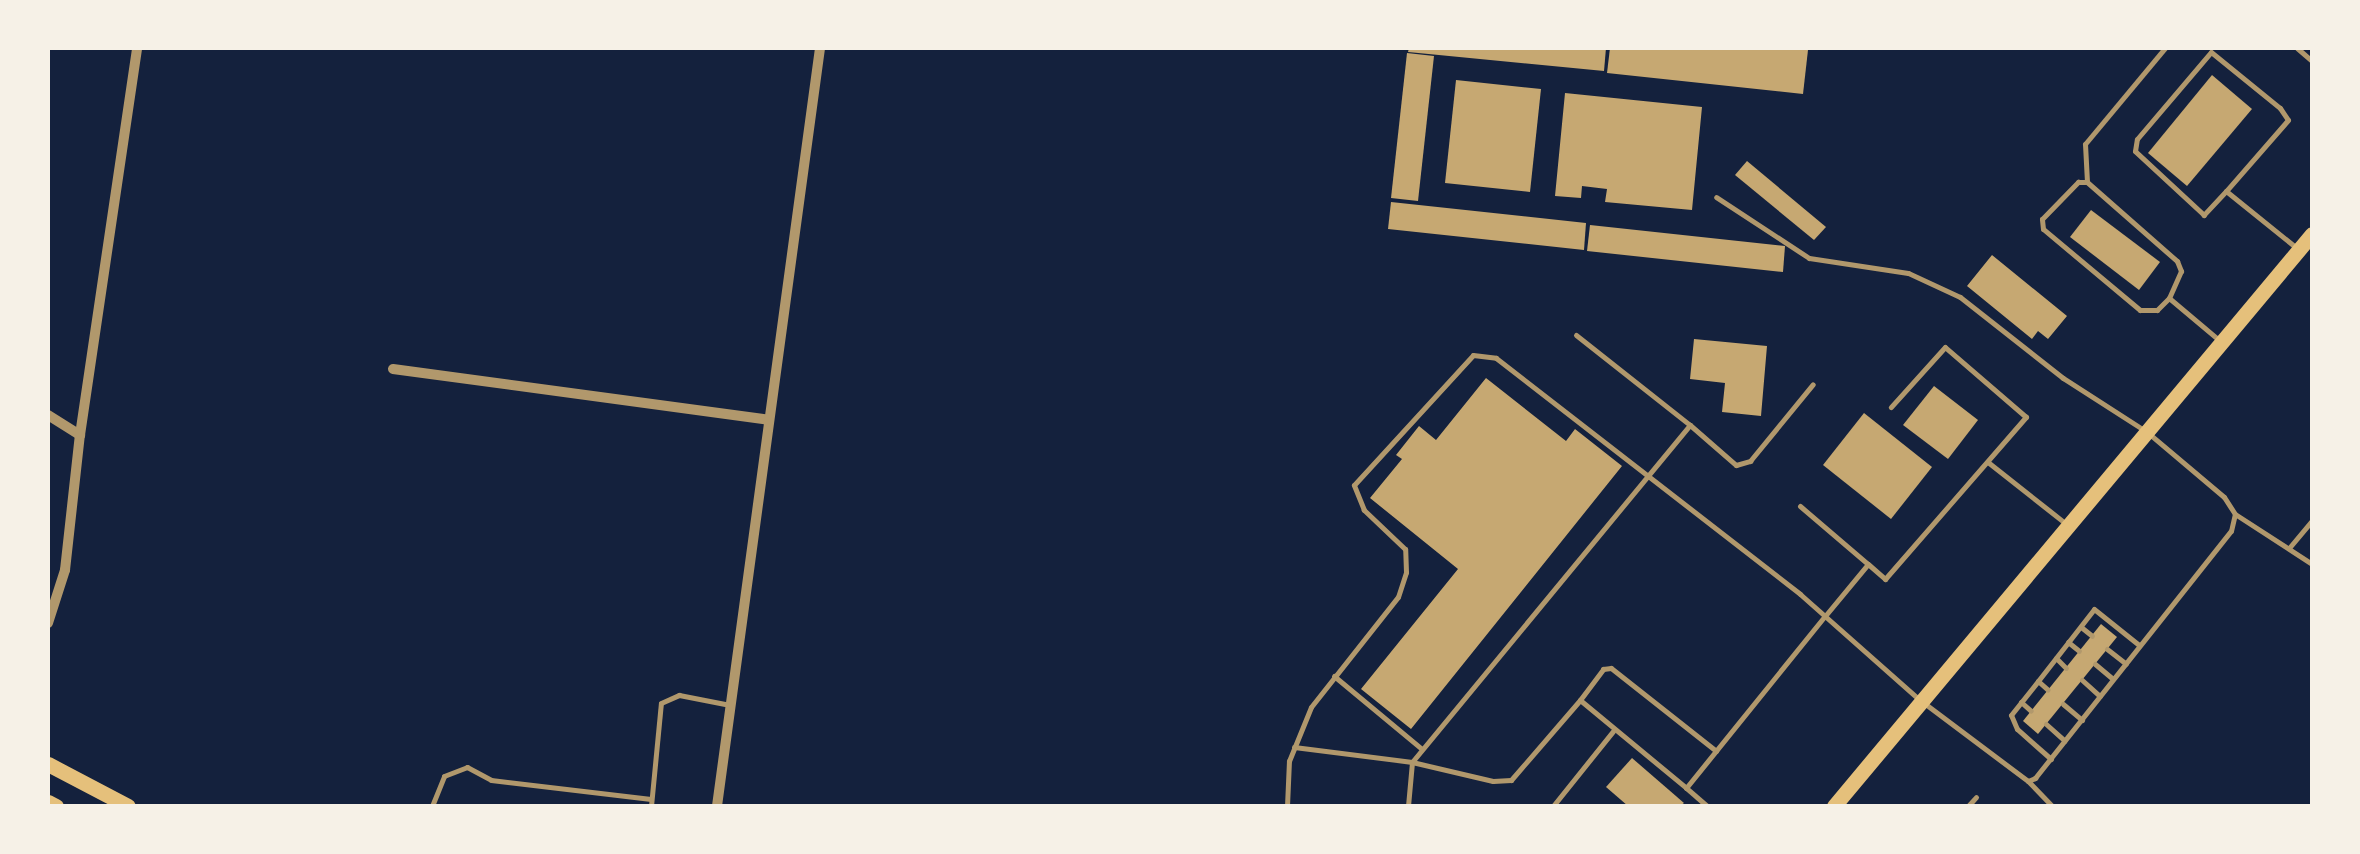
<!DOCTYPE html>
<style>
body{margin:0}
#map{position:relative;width:2360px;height:854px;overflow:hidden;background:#14213d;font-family:"Varela Round",sans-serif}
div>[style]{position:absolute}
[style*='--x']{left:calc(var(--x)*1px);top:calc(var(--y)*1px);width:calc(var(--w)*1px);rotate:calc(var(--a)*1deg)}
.building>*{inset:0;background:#c6a872}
.service>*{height:5px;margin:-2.5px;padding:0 2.5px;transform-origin:2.5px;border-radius:2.5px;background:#b1986c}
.minor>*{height:10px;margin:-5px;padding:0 5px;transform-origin:5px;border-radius:5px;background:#b1986c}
.secondary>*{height:15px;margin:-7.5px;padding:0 7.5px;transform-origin:7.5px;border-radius:7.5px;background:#e5c07b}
.primary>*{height:15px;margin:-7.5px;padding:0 7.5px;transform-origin:7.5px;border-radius:7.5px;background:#e5c07b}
span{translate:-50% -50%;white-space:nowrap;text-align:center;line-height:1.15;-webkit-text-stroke:10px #f6f1e7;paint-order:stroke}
.frame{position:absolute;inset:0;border:50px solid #f6f1e7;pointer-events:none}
</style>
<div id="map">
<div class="building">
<i style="clip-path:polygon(1409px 48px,1606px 48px,1604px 71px,1408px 52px)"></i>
<i style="clip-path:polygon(1610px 48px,1808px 50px,1803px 94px,1607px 73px)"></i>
<i style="clip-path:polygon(1407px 53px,1434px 56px,1418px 201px,1391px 198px)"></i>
<i style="clip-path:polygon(2212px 75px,2252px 109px,2187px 186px,2148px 153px)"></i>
<i style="clip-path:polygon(1456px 80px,1541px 89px,1530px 192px,1445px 183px)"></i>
<i style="clip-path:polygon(1565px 93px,1702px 107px,1692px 210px,1605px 202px,1607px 189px,1582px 186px,1581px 198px,1555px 196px)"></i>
<i style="clip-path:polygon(1747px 161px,1826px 227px,1814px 240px,1735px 175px)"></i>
<i style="clip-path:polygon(1391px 202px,1586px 223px,1584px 250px,1388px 229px)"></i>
<i style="clip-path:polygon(2091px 210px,2160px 262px,2139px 290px,2070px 237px)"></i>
<i style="clip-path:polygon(1590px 225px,1785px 246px,1783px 272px,1587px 251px)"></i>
<i style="clip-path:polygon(1992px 255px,2067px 316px,2048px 339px,2038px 331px,2032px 339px,1967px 286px)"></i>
<i style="clip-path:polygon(1694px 339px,1767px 346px,1761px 416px,1722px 412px,1725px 383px,1690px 379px)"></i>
<i style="clip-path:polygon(1486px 378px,1566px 441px,1575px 429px,1622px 466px,1411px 729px,1361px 689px,1458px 569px,1370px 498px,1402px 459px,1396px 455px,1419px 426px,1436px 440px)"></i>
<i style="clip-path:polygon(1934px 386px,1978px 420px,1948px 459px,1903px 425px)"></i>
<i style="clip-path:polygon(1864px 413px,1932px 467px,1891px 519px,1823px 465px)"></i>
<i style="clip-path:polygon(2101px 624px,2117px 637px,2038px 734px,2023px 721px)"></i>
<i style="clip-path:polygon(1632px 758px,1684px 803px,1680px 806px,1628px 806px,1606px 787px)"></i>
</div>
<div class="service">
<i style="--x:2297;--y:48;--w:20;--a:41"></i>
<i style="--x:2078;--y:182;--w:9;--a:0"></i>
<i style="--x:2087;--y:182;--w:120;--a:41.3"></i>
<i style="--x:2177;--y:261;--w:11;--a:68"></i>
<i style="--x:2181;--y:271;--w:30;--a:114"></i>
<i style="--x:2169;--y:298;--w:17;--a:135"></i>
<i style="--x:2157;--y:310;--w:17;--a:180"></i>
<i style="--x:2140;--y:310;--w:126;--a:-140.1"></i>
<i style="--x:2043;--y:229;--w:10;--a:-96"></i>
<i style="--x:2042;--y:219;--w:52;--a:-45.8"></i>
<i style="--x:2087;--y:182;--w:38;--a:-93"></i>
<i style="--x:2085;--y:144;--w:125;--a:-50.2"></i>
<i style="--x:2226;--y:191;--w:33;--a:133"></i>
<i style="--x:2204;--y:215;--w:94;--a:-137.2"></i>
<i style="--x:2135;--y:151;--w:12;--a:-81"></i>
<i style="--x:2137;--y:139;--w:114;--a:-49.6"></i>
<i style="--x:2211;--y:52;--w:89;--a:39.1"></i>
<i style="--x:2280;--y:108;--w:14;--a:56"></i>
<i style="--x:2288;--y:120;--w:94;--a:131.1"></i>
<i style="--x:2226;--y:191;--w:92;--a:38.9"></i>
<i style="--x:2169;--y:298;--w:67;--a:40.1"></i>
<i style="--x:1576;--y:335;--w:145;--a:38.3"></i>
<i style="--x:1989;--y:463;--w:97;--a:38.3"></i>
<i style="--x:1800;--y:506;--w:89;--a:40.5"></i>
<i style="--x:2235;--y:514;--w:92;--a:33"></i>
<i style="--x:2289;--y:548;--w:35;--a:-50"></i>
<i style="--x:2081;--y:627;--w:14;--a:39"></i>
<i style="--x:2068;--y:642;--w:14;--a:39"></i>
<i style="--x:2107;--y:649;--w:24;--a:38"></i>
<i style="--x:2056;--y:658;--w:14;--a:45"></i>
<i style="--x:2095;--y:664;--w:23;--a:40"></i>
<i style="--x:1334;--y:676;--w:114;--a:39.7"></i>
<i style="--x:2082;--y:680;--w:24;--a:42"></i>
<i style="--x:2038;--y:681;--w:13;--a:42"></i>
<i style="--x:1580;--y:700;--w:39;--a:-53"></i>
<i style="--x:1603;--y:669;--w:8;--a:-7"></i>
<i style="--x:1611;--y:668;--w:134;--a:38.3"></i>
<i style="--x:2021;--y:702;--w:13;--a:42"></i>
<i style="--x:2063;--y:704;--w:25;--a:40"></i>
<i style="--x:2046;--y:724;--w:25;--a:42"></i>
<i style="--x:1294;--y:747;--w:119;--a:7.2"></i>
<i style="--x:1412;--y:762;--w:83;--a:13.2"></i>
<i style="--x:1493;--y:781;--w:18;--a:-3"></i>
<i style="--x:1511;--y:780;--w:106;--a:-49.2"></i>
<i style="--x:1580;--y:700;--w:136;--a:39.6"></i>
<i style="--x:2051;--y:759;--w:45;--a:-138.6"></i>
<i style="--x:2017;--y:729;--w:15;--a:-113"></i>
<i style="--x:2011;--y:715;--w:43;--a:-51.5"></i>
<i style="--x:2038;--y:681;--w:91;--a:-52.1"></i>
<i style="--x:2094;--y:609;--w:58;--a:38.7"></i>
<i style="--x:2028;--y:781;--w:35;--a:46"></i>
<i style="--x:432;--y:806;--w:32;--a:-68"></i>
<i style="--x:444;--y:776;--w:25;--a:-21"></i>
<i style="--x:467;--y:767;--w:27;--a:28"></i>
<i style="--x:491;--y:780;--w:161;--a:6.8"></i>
<i style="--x:651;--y:806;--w:103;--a:-84.5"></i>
<i style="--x:661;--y:703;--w:20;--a:-24"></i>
<i style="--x:679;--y:695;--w:52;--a:11.1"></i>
<i style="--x:1287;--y:806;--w:45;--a:-87.5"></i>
<i style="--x:1289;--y:761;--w:58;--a:-67.8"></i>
<i style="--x:1311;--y:707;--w:140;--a:-51.7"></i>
<i style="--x:1398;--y:597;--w:26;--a:-72"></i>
<i style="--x:1406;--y:572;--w:23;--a:-92"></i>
<i style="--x:1405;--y:549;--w:57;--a:-136.4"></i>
<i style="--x:1364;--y:510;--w:27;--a:-112"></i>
<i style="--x:1354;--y:485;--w:176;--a:-47.5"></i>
<i style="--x:1473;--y:355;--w:23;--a:7"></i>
<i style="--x:1496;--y:358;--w:385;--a:37.8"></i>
<i style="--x:1800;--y:594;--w:160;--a:41.5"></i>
<i style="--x:1920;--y:700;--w:135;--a:36.9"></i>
<i style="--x:2028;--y:781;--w:8;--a:-23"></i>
<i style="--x:2035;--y:778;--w:315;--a:-51.6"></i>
<i style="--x:2231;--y:531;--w:17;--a:-77"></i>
<i style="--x:2235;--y:514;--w:20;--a:-123"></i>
<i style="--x:2224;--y:497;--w:101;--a:-139.8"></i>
<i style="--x:2147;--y:432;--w:100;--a:-147.3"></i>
<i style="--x:2063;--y:378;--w:131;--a:-141.8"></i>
<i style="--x:1960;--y:297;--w:57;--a:-155.2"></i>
<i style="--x:1908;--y:273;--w:100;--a:-171.4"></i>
<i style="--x:1809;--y:258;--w:111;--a:-146.7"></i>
<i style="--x:1408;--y:806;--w:44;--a:-84.8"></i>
<i style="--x:1412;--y:762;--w:437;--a:-50.5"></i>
<i style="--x:1690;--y:425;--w:61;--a:41"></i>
<i style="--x:1736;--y:465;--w:15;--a:-16"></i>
<i style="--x:1750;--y:461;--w:99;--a:-50.7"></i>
<i style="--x:1553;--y:806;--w:96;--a:-51.3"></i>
<i style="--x:1707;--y:806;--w:28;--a:-139"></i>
<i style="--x:1686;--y:788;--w:221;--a:-51.1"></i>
<i style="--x:1825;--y:616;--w:67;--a:-50.4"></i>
<i style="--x:1868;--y:564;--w:23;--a:41"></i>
<i style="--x:1885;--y:579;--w:215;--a:-49"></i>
<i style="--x:2026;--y:417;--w:107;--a:-139.2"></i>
<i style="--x:1945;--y:347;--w:81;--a:132"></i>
<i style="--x:1968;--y:806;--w:12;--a:-48"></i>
</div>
<div class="minor">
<i style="--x:393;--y:369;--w:379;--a:7.7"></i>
<i style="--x:48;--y:415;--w:38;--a:32"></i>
<i style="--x:48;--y:623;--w:56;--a:-72.2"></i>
<i style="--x:65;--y:570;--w:136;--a:-83.7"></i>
<i style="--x:80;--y:435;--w:391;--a:-81.6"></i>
<i style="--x:717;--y:806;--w:765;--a:-82.26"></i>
</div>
<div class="secondary">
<i style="--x:48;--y:764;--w:90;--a:27.7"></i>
<i style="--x:48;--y:802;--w:9;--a:27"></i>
</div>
<div class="primary">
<i style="--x:1834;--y:806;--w:745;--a:-50.12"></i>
</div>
<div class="frame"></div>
</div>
